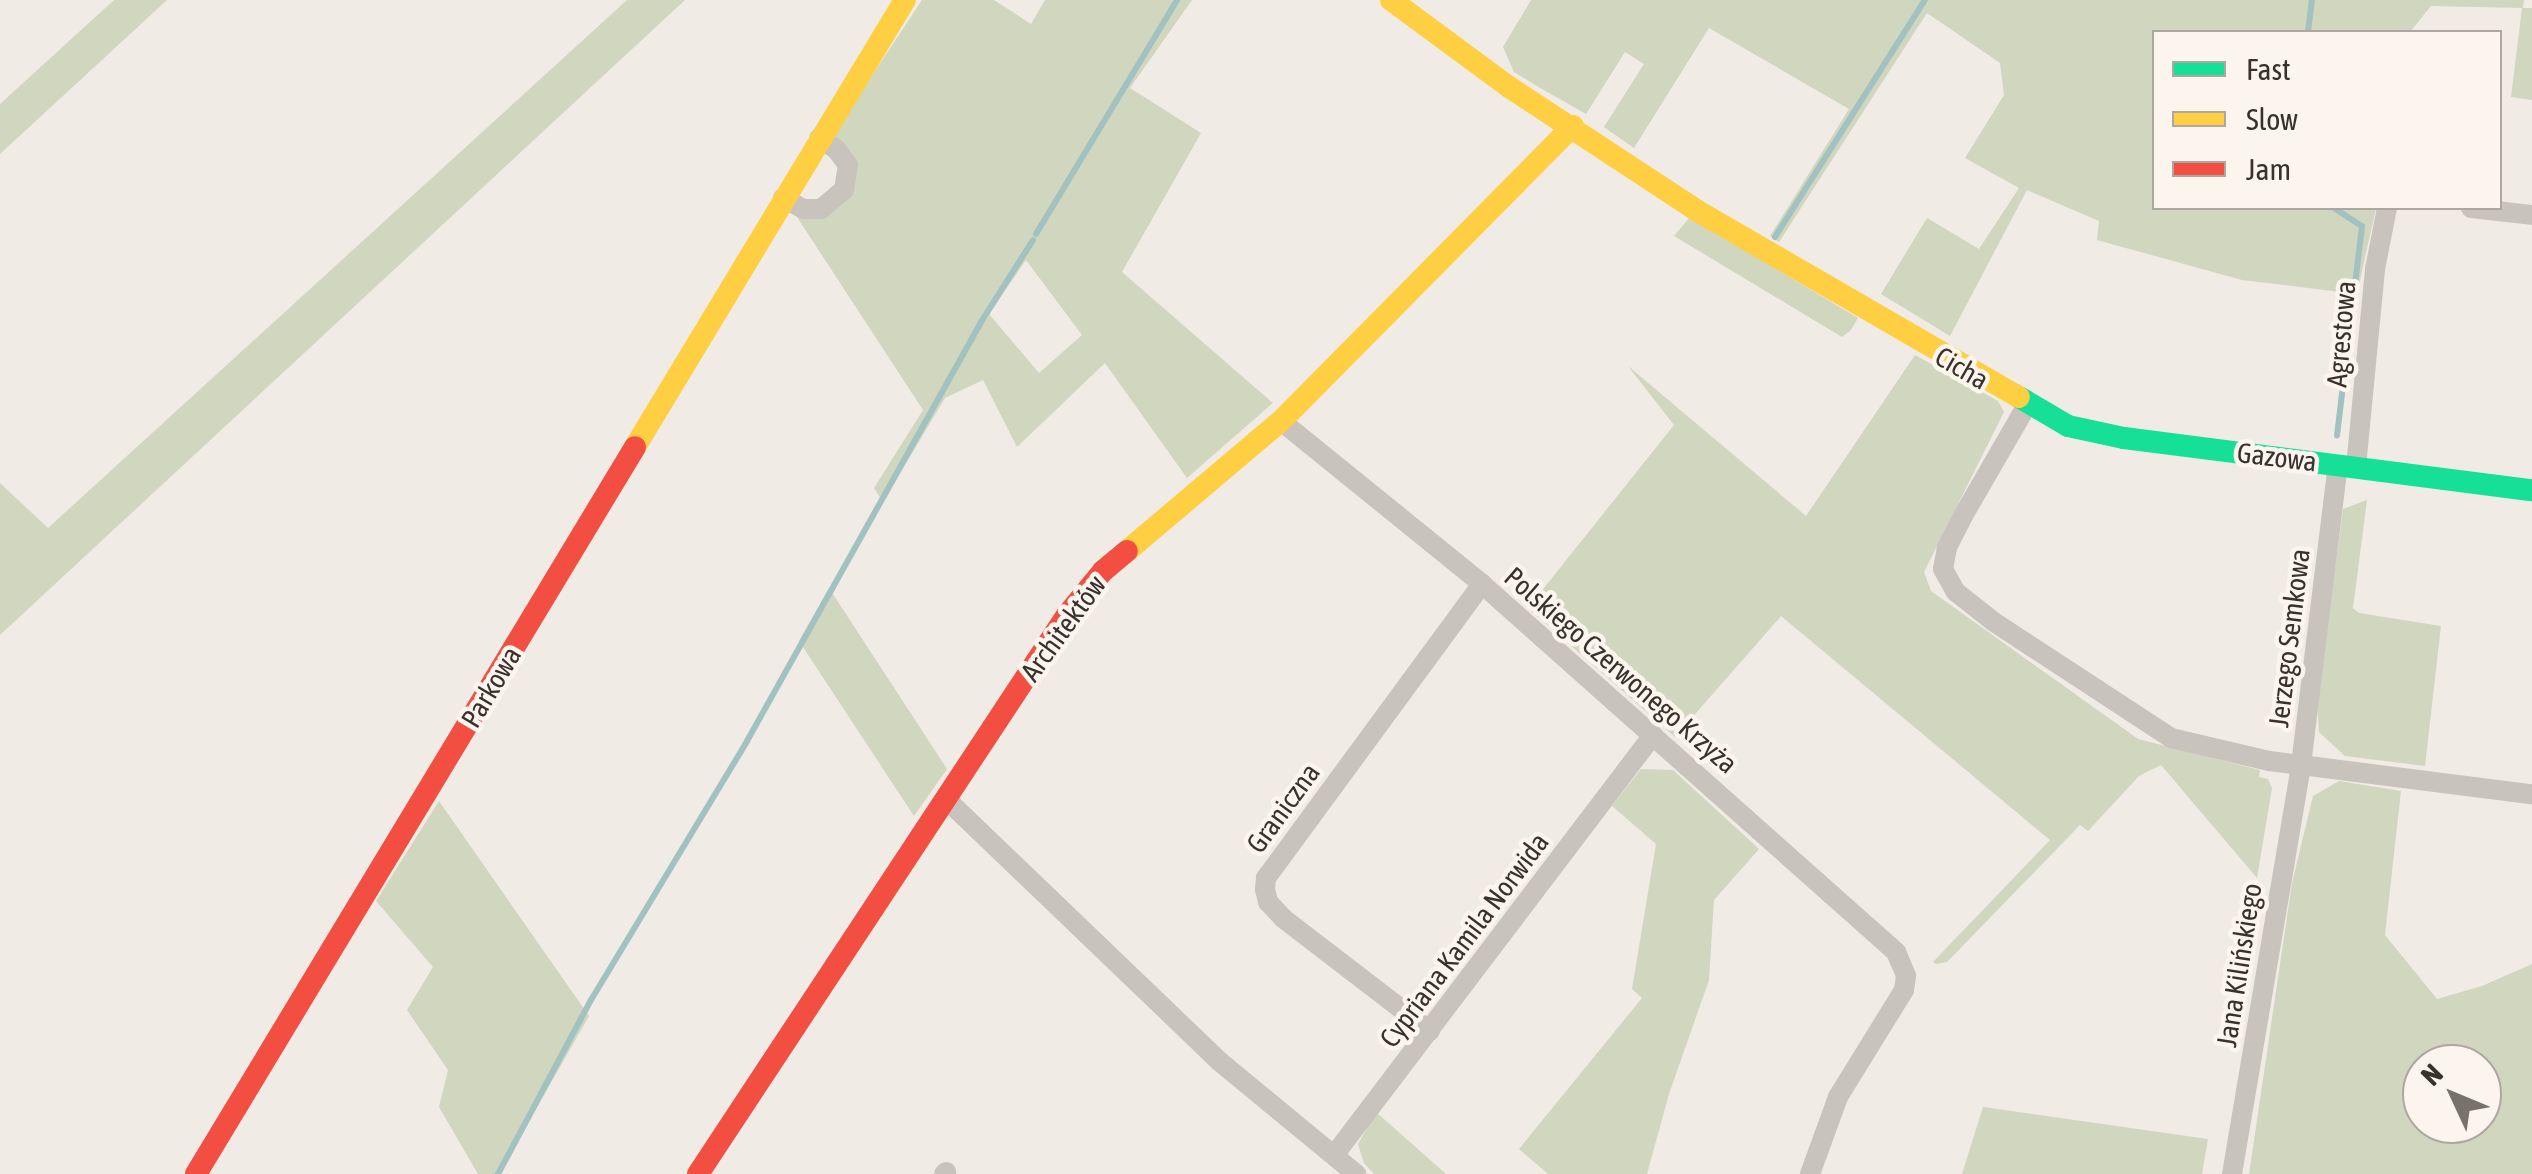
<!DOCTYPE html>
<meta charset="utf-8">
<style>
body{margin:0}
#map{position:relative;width:2532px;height:1174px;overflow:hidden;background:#f0ebe5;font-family:"Asap Condensed",sans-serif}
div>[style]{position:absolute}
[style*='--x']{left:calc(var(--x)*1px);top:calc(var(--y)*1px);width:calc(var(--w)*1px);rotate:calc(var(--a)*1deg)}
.green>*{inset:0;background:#d1d6bf}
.stream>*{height:6px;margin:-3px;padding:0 3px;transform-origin:3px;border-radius:3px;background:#a1c2c1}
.street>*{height:20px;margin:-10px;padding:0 10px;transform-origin:10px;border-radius:10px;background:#c9c3be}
.fast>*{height:22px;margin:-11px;padding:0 11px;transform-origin:11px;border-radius:11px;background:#16e098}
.slow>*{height:22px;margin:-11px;padding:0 11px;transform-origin:11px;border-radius:11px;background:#ffcf43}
.jam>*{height:22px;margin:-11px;padding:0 11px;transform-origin:11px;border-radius:11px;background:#f24e42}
span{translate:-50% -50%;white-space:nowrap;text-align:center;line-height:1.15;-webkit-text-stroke:9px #fbf5ee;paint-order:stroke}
.street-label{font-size:28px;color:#3b302b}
.legend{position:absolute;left:2152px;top:30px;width:350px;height:180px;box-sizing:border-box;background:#fbf5ee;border:2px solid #aea6a0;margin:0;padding:12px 18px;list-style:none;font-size:30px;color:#3b302b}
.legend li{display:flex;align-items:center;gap:20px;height:50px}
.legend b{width:50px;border:2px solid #aea6a0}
.north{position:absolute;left:2402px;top:1044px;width:100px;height:100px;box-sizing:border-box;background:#fbf5ee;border:2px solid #aea6a0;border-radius:50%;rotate:314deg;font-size:28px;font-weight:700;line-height:40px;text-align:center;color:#3b302b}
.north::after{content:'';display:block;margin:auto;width:35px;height:45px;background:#7a716c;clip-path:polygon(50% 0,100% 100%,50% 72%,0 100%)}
</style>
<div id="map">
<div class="green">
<i style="clip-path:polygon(114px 0,167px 0,0 154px,0 104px)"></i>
<i style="clip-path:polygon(627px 0,685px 0,0 635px,0 483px,48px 528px)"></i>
<i style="clip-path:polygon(evenodd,922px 0,994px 0,1031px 24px,1045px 0,1192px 0,1130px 88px,1201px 133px,1122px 272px,1273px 403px,1187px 478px,1105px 363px,1017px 447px,983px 380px,945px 398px,883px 502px,874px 488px,923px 410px,795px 214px,803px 219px,829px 213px,853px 189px,834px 133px,922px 0,1026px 260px,1082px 335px,1039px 373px,989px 314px,1026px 260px)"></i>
<i style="clip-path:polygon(1531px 0,2524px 0,2523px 8px,2532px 8px,2532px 100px,2511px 97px,2522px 8px,2431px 6px,2410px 32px,2154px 32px,2154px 208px,2376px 208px,2357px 294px,2242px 280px,2097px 240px,2099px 221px,2027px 190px,1950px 336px,1881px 294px,1927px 218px,1979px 249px,2019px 188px,1965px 158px,2004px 95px,2000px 63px,1927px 13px,1779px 242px,1770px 236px,1849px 109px,1709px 28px,1634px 148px,1604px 127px,1644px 64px,1625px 52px,1586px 114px,1542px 89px,1514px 72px,1503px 47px)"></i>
<i style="clip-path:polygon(1690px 217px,1858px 318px,1851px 330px,1842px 337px,1674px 236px)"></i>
<i style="clip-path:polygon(1915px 355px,1998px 401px,2004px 412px,1924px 572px,1931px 591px,2138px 739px,2260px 770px,2259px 777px,2268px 779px,2272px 788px,2257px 878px,2161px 765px,2139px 776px,2088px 831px,2080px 825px,1947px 962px,1936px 964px,1933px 962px,2050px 840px,1781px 616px,1675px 737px,1528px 608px,1674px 425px,1628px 366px,1806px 516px)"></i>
<i style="clip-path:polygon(2367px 500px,2353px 608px,2359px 613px,2441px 626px,2425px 766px,2345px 756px,2319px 732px,2317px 702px,2343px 509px)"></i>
<i style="clip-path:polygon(829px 588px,947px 769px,914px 816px,799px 641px)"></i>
<i style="clip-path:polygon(1641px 769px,1673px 770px,1759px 849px,1714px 900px,1709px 980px,1669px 1094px,1647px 1174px,1548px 1174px,1519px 1149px,1642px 998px,1632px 989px,1656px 844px,1612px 806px)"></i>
<i style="clip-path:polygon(evenodd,2339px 781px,2401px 791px,2385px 935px,2437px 999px,2482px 986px,2532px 964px,2532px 1174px,2249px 1174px,2292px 883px,2313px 796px,2339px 781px,2422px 1064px,2482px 1064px,2482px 1124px,2422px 1124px,2422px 1064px)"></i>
<i style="clip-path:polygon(439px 801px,589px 1016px,499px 1174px,478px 1174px,439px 1107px,448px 1070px,407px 1010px,433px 967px,376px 901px)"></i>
<i style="clip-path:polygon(1983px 1107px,2208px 1139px,2202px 1174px,1962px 1174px)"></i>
<i style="clip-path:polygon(1376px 1112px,1446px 1174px,1374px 1174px,1364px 1163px,1358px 1144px)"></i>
</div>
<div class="stream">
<i style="--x:2308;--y:32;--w:32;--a:-83"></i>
<i style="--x:2334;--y:208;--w:33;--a:33"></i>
<i style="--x:2362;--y:226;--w:211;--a:96.8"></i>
<i style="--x:1036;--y:234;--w:273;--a:-58.9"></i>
<i style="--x:1775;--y:237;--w:280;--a:-57.7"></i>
<i style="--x:498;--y:1174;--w:197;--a:-61.9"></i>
<i style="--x:591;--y:1000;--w:302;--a:-58.9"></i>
<i style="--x:747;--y:741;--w:480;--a:-60.8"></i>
<i style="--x:981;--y:322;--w:97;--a:-57.6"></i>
</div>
<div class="street">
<i style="--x:783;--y:198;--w:24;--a:28"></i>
<i style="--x:804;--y:209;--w:17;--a:0"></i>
<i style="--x:821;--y:209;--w:30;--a:-40"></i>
<i style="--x:844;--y:190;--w:25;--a:-81"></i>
<i style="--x:848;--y:165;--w:20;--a:-127"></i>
<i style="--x:836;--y:149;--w:20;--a:-147"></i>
<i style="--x:2471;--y:208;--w:61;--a:6.5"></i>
<i style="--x:2027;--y:405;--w:128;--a:120"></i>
<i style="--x:1963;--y:516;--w:36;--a:117"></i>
<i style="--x:1947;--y:548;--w:21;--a:101"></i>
<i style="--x:1943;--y:569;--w:26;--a:61"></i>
<i style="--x:1956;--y:592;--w:48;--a:38.3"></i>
<i style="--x:1994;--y:622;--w:212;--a:33.2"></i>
<i style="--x:2171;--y:738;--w:101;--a:13.2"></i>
<i style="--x:2269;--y:761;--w:265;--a:7.2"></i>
<i style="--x:1281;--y:421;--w:259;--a:39"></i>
<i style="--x:1482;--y:584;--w:554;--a:41.63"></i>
<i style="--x:1896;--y:952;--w:26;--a:67"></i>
<i style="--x:1906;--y:976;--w:14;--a:98"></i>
<i style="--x:1904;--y:990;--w:126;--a:121.7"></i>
<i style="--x:1838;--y:1097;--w:82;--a:110"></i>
<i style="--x:2356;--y:467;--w:199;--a:-84.5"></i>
<i style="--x:2375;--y:269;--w:62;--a:-78.9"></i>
<i style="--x:947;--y:800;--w:377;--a:43.8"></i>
<i style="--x:1219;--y:1061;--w:178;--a:39.5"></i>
<i style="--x:1430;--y:1031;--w:185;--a:-142.5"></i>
<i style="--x:1283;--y:918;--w:22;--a:-133"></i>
<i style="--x:1268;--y:902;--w:13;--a:-103"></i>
<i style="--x:1265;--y:889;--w:11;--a:-85"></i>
<i style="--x:1266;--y:878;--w:365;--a:-53.7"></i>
<i style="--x:1335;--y:1154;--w:526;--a:-52.8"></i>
<i style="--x:944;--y:1174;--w:3;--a:-45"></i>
<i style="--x:2232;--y:1174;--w:415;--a:-80.4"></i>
<i style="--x:2301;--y:765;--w:302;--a:-83"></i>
</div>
<div class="fast">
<i style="--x:2019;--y:397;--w:57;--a:30.6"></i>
<i style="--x:2068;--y:426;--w:57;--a:12.1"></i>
<i style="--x:2124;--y:438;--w:411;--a:7.3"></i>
</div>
<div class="slow">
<i style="--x:1391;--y:0;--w:147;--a:36.4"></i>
<i style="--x:1509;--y:87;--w:224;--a:33.3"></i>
<i style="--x:1696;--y:210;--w:373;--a:30.1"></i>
<i style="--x:635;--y:447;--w:522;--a:-58.87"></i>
<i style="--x:1127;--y:551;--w:202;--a:-40.2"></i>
<i style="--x:1281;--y:421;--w:415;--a:-45.3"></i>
</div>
<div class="jam">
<i style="--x:196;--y:1174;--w:849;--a:-58.87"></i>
<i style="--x:698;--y:1174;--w:670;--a:-56.57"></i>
<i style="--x:1067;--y:615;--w:57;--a:-50.7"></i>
<i style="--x:1103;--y:571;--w:31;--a:-40"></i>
</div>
<div class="street-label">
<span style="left:2341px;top:334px;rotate:-85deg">Agrestowa</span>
<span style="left:1962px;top:368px;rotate:30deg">Cicha</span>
<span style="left:2277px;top:457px;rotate:7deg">Gazowa</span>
<span style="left:1063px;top:628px;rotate:-54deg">Architektów</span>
<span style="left:2289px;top:638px;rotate:-83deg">Jerzego Semkowa</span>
<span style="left:1621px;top:670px;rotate:41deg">Polskiego Czerwonego Krzyża</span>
<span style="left:491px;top:687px;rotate:-59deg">Parkowa</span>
<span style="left:1283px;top:808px;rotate:-54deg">Graniczna</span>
<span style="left:1464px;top:940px;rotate:-53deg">Cypriana Kamila Norwida</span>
<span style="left:2239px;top:965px;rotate:-81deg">Jana Kilińskiego</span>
</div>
<ul class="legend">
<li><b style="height:12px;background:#16e098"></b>Fast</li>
<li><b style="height:12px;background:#ffcf43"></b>Slow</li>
<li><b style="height:12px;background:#f24e42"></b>Jam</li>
</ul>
<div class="north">N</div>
</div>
